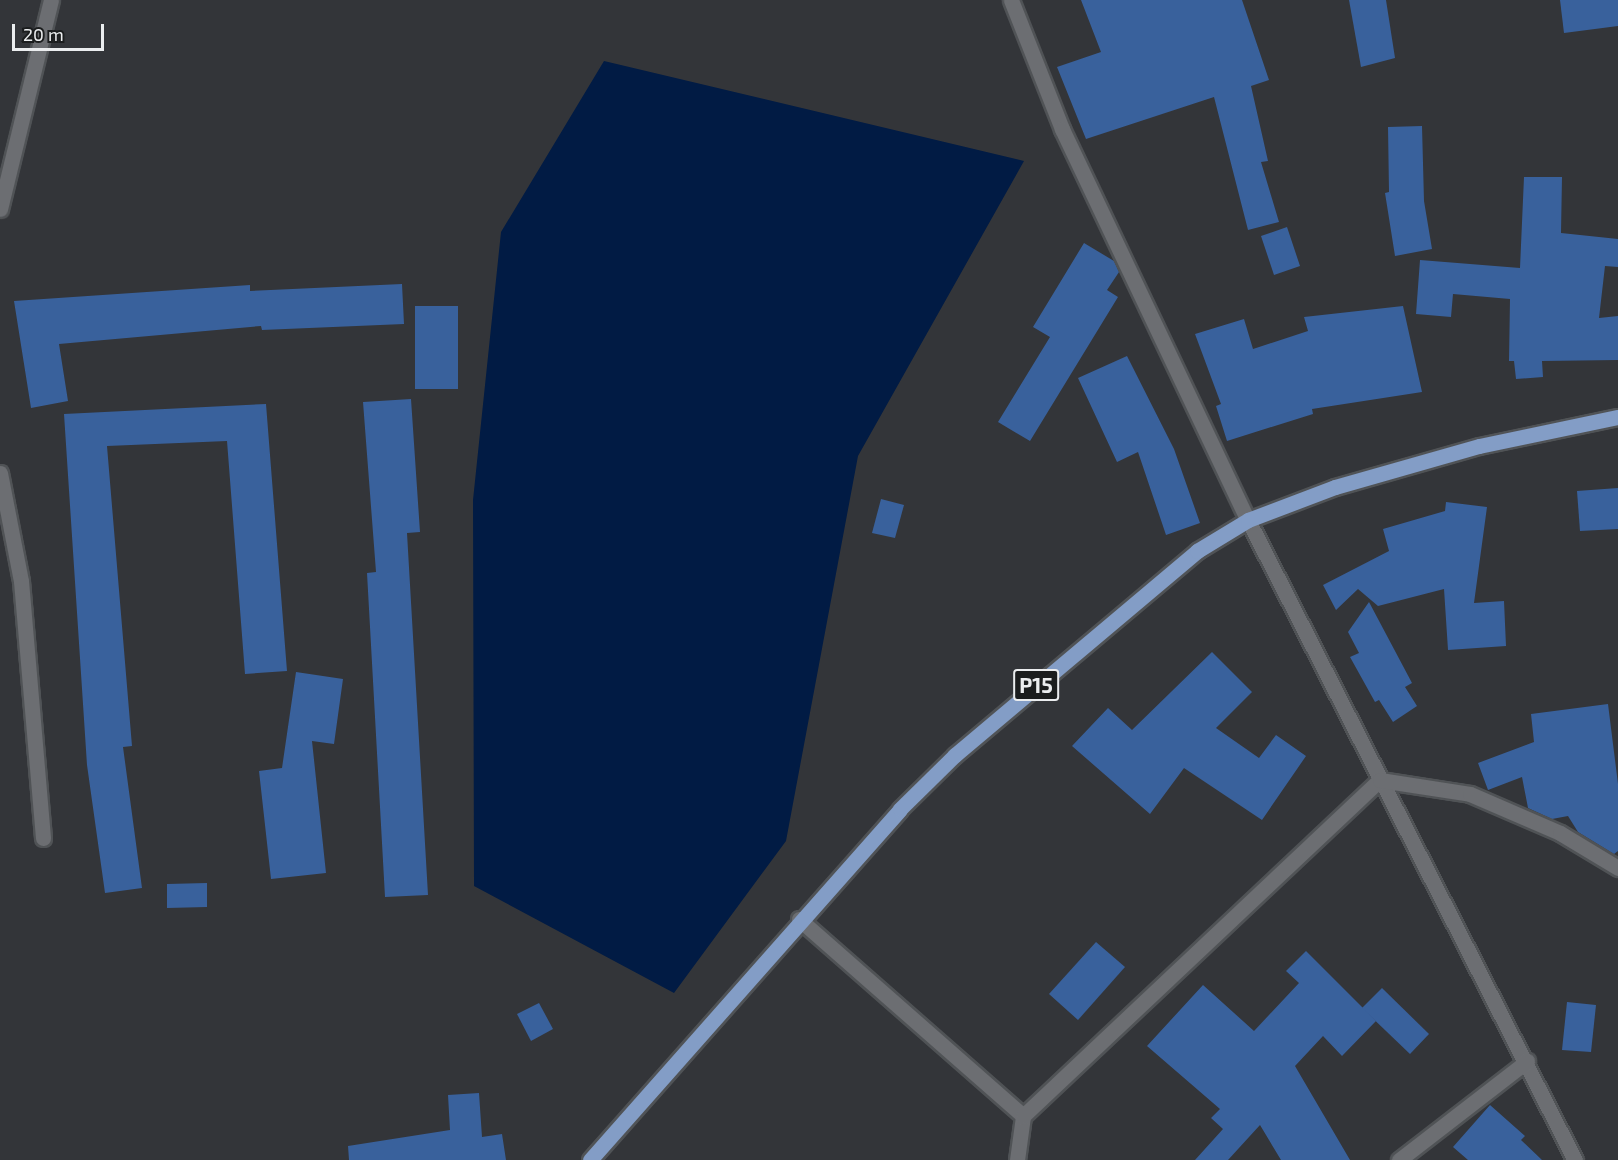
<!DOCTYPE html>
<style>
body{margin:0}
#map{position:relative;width:1618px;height:1160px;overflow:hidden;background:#333539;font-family:"Exo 2",sans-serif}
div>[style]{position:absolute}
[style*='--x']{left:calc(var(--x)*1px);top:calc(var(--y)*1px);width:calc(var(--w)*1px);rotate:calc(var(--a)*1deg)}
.water>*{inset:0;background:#011b44}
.building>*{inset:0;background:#39619c}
.roads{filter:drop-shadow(2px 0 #505356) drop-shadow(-2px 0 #505356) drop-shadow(0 2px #505356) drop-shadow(0 -2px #505356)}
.street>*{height:15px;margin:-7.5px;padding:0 7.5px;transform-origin:7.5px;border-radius:7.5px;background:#6c6e72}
.primary>*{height:15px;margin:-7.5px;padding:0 7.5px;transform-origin:7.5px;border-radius:7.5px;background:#839dc6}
span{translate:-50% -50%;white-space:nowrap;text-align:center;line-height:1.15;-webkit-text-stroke:4.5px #1b1d1e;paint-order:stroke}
.shield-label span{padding:2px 4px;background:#1b1d1e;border:2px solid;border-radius:4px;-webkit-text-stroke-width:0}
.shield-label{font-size:21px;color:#ebedef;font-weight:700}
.scale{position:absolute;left:12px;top:24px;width:92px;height:27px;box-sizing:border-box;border:3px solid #ebedef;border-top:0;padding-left:8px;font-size:18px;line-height:21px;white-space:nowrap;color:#ebedef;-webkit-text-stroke:4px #1b1d1e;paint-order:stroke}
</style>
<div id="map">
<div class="water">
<i style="clip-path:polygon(604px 61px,1024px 161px,858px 456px,786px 841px,674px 993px,474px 886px,473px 500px,501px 232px)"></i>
</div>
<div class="building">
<i style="clip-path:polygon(1081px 0,1242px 0,1269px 80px,1251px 86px,1268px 161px,1261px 162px,1279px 222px,1248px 230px,1214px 97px,1086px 139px,1057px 67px,1101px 52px)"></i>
<i style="clip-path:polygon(1349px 0,1386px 0,1395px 58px,1361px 67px)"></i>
<i style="clip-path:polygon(1560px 0,1618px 0,1618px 26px,1564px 33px)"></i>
<i style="clip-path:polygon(1422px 126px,1424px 201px,1432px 249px,1395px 256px,1385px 193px,1389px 192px,1388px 127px)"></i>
<i style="clip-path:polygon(1524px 177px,1562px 177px,1561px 233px,1618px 239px,1618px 267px,1605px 266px,1599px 318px,1618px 316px,1618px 360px,1542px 361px,1543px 377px,1516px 379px,1514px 361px,1509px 361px,1510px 299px,1453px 294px,1451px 317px,1416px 314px,1420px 260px,1520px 268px)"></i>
<i style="clip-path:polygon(1287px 227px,1300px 266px,1274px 275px,1261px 236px)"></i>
<i style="clip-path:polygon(1084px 243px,1114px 261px,1119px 272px,1107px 290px,1118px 297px,1030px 441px,998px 422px,1050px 337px,1033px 327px)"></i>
<i style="clip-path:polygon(402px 284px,404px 324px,262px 330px,261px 326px,59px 344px,68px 401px,31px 408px,14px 301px,250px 285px,250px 291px)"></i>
<i style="clip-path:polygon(415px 306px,458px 306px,458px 389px,415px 389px)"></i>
<i style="clip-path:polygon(1403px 306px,1422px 392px,1312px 409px,1313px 414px,1227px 441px,1216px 406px,1221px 404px,1195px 334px,1244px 319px,1253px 349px,1308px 331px,1304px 317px)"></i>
<i style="clip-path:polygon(1127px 356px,1174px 449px,1200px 523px,1166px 535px,1138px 452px,1117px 462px,1078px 378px)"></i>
<i style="clip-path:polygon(411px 399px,420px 532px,407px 533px,428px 895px,385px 897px,367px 573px,376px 572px,363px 402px)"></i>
<i style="clip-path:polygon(266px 404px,287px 671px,245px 674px,227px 441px,107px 446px,132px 746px,123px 747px,142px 888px,105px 893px,87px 765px,64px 414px)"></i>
<i style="clip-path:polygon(1618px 488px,1618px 529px,1580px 531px,1577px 491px)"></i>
<i style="clip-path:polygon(881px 499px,904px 505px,895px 538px,872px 533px)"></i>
<i style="clip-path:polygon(1446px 502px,1487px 507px,1474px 603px,1504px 601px,1506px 646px,1448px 650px,1444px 589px,1378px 606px,1358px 589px,1336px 610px,1323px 585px,1389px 551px,1383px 529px,1445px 511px)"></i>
<i style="clip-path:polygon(1369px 602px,1412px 683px,1405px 687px,1417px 706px,1393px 722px,1379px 700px,1375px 702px,1350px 657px,1359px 653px,1348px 632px)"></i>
<i style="clip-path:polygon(1212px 652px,1252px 692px,1216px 728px,1259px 758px,1276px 735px,1306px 756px,1262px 820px,1184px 768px,1150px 814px,1072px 746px,1108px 708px,1132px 730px)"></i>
<i style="clip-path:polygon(296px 672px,343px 679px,334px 744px,312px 741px,326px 873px,271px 879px,259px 771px,282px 768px)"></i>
<i style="clip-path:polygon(1608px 704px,1618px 784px,1618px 851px,1614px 854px,1578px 832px,1568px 816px,1552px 819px,1528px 808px,1522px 777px,1488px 790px,1478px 763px,1534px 742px,1531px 714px)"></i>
<i style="clip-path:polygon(207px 883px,207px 907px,167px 908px,167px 884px)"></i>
<i style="clip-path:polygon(1096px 942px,1125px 967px,1078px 1020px,1049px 994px)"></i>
<i style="clip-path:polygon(1306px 951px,1376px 1021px,1342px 1056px,1323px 1036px,1295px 1066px,1350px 1160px,1281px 1160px,1260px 1125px,1228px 1160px,1195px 1160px,1223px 1129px,1211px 1118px,1220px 1109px,1147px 1046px,1203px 985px,1254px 1031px,1299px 983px,1286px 971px)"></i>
<i style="clip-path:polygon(1382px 988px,1429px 1034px,1410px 1054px,1362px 1008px)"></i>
<i style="clip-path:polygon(1567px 1002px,1596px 1005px,1591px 1052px,1562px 1050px)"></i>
<i style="clip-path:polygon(539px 1003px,553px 1029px,531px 1041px,517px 1014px)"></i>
<i style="clip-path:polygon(479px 1093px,482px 1137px,502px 1134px,506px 1160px,349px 1160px,348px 1146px,450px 1130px,448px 1095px)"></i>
<i style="clip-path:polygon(1490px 1105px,1525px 1136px,1521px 1140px,1542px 1160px,1468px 1160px,1453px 1147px)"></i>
</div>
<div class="roads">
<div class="street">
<i style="--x:1011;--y:0;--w:139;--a:68.4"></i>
<i style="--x:1062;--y:129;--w:433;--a:64.6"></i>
<i style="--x:1248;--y:520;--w:719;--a:62.94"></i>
<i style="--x:0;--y:209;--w:215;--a:-76.3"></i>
<i style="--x:0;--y:473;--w:110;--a:79"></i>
<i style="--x:21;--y:581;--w:258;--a:85.1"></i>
<i style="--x:799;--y:919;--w:298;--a:41.3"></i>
<i style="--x:1017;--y:1160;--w:44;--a:-82.2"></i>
<i style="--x:1023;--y:1116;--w:490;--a:-43.3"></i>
<i style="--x:1380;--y:780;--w:91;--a:8.8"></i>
<i style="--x:1470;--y:794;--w:98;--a:23.4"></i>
<i style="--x:1560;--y:833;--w:68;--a:31.1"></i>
<i style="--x:1399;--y:1160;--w:162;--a:-37.7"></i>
</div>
<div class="primary">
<i style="--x:590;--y:1160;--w:468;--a:-48.5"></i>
<i style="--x:900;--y:809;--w:77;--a:-44.5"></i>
<i style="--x:955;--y:755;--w:317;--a:-40.1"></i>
<i style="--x:1197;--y:551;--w:60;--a:-31.3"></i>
<i style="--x:1248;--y:520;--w:93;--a:-20.8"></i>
<i style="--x:1335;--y:487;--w:150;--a:-15.9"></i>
<i style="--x:1479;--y:446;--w:142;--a:-11.8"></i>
</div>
</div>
<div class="shield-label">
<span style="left:1036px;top:685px">P15</span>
</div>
<div class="scale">20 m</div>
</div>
